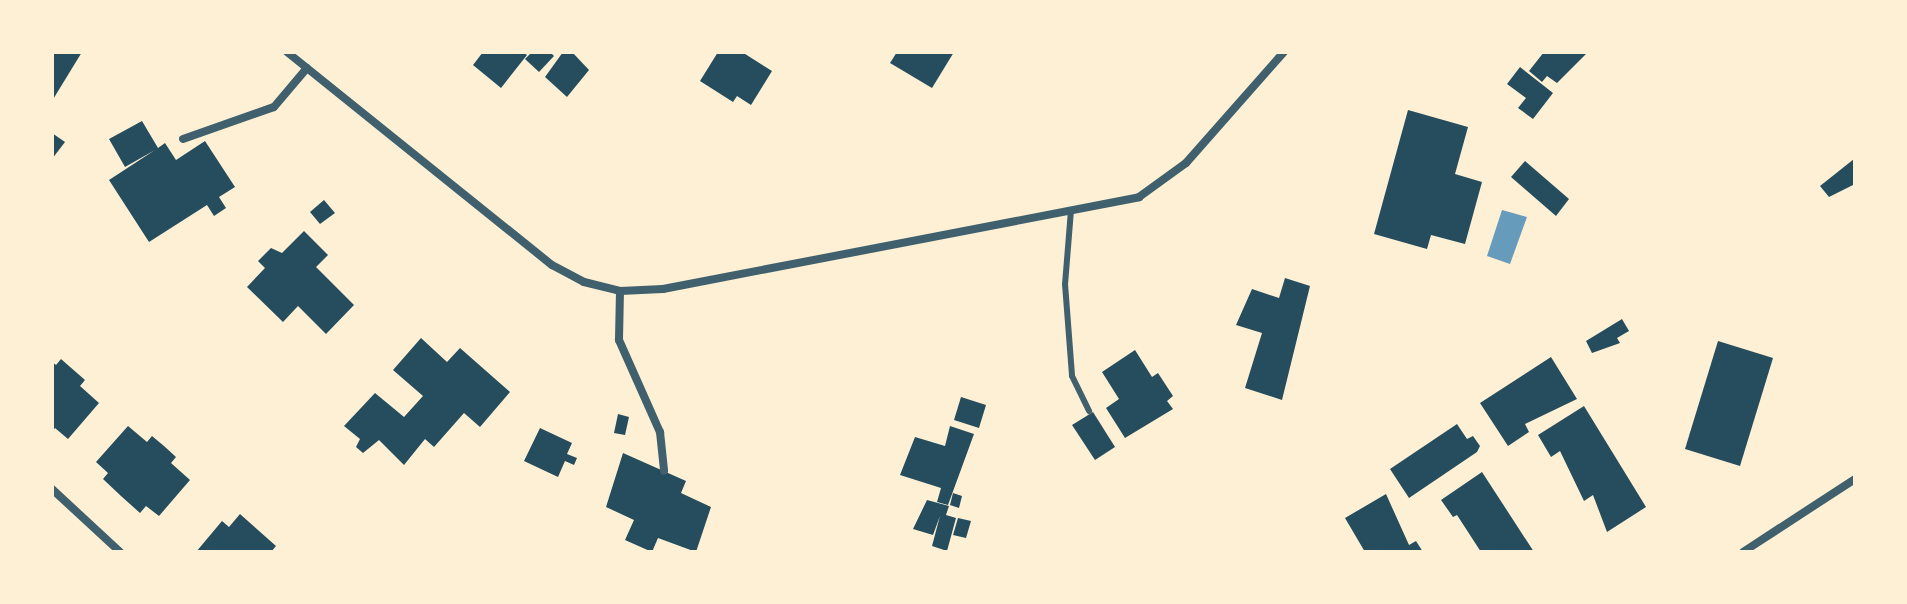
<!DOCTYPE html>
<style>
body{margin:0}
#map{position:relative;width:1907px;height:604px;overflow:hidden;background:#fdf0d5;font-family:"Public Sans",sans-serif}
div>[style]{position:absolute}
[style*='--x']{left:calc(var(--x)*1px);top:calc(var(--y)*1px);width:calc(var(--w)*1px);rotate:calc(var(--a)*1deg)}
.water>*{inset:0;background:#669bbc}
.building>*{inset:0;background:#264d5e}
.service>*{height:6px;margin:-3px;padding:0 3px;transform-origin:3px;border-radius:3px;background:#3f606c}
.minor>*{height:8px;margin:-4px;padding:0 4px;transform-origin:4px;border-radius:4px;background:#3f606c}
span{translate:-50% -50%;white-space:nowrap;text-align:center;line-height:1.15;-webkit-text-stroke:7px #fdf0d5;paint-order:stroke}
.frame{position:absolute;inset:0;border:54px solid #fdf0d5;pointer-events:none}
</style>
<div id="map">
<div class="water">
<i style="clip-path:polygon(1502px 210px,1527px 217px,1510px 264px,1487px 256px)"></i>
</div>
<div class="building">
<i style="clip-path:polygon(52px 52px,82px 52px,52px 101px)"></i>
<i style="clip-path:polygon(483px 52px,523px 52px,527px 55px,501px 88px,473px 65px)"></i>
<i style="clip-path:polygon(532px 52px,550px 52px,554px 56px,539px 72px,525px 59px)"></i>
<i style="clip-path:polygon(563px 52px,572px 52px,589px 70px,567px 97px,545px 77px)"></i>
<i style="clip-path:polygon(718px 52px,742px 52px,772px 71px,751px 105px,737px 96px,733px 102px,700px 81px)"></i>
<i style="clip-path:polygon(897px 52px,954px 52px,932px 88px,890px 63px)"></i>
<i style="clip-path:polygon(1544px 52px,1588px 52px,1557px 83px,1547px 76px,1542px 82px,1529px 71px)"></i>
<i style="clip-path:polygon(1520px 67px,1553px 93px,1533px 119px,1518px 108px,1526px 98px,1507px 84px)"></i>
<i style="clip-path:polygon(1408px 110px,1468px 127px,1455px 174px,1482px 182px,1465px 244px,1431px 235px,1427px 249px,1374px 234px)"></i>
<i style="clip-path:polygon(142px 121px,158px 148px,165px 143px,176px 160px,205px 141px,235px 187px,219px 197px,226px 208px,214px 216px,207px 205px,149px 242px,109px 180px,155px 150px,125px 167px,109px 139px)"></i>
<i style="clip-path:polygon(52px 133px,65px 142px,52px 159px)"></i>
<i style="clip-path:polygon(1854px 159px,1855px 184px,1829px 197px,1820px 186px)"></i>
<i style="clip-path:polygon(1525px 161px,1569px 199px,1556px 216px,1511px 177px)"></i>
<i style="clip-path:polygon(324px 200px,335px 213px,320px 224px,310px 212px)"></i>
<i style="clip-path:polygon(304px 231px,328px 255px,316px 267px,354px 305px,326px 334px,298px 306px,283px 322px,247px 287px,265px 268px,258px 261px,271px 248px,282px 253px)"></i>
<i style="clip-path:polygon(1285px 278px,1310px 286px,1282px 400px,1245px 388px,1262px 333px,1236px 325px,1252px 289px,1279px 298px)"></i>
<i style="clip-path:polygon(1622px 319px,1629px 331px,1617px 338px,1620px 343px,1592px 353px,1586px 341px)"></i>
<i style="clip-path:polygon(421px 338px,447px 362px,460px 348px,510px 392px,480px 427px,464px 413px,434px 447px,425px 439px,404px 465px,379px 440px,363px 453px,356px 447px,360px 439px,344px 426px,375px 393px,404px 417px,423px 396px,393px 370px)"></i>
<i style="clip-path:polygon(1718px 341px,1773px 358px,1740px 466px,1685px 449px)"></i>
<i style="clip-path:polygon(1135px 350px,1152px 377px,1158px 373px,1173px 396px,1167px 401px,1173px 409px,1125px 438px,1106px 408px,1119px 399px,1102px 372px)"></i>
<i style="clip-path:polygon(1551px 357px,1577px 399px,1525px 424px,1529px 432px,1508px 446px,1480px 403px)"></i>
<i style="clip-path:polygon(61px 359px,85px 380px,80px 386px,99px 403px,68px 439px,55px 428px,52px 432px,52px 362px,56px 365px)"></i>
<i style="clip-path:polygon(961px 397px,986px 405px,979px 428px,954px 420px)"></i>
<i style="clip-path:polygon(1584px 406px,1646px 507px,1607px 532px,1593px 495px,1584px 501px,1560px 451px,1551px 457px,1538px 435px)"></i>
<i style="clip-path:polygon(1093px 412px,1115px 447px,1095px 460px,1072px 425px)"></i>
<i style="clip-path:polygon(618px 414px,629px 417px,625px 435px,614px 433px)"></i>
<i style="clip-path:polygon(1457px 424px,1467px 439px,1473px 436px,1480px 446px,1477px 452px,1409px 498px,1390px 469px)"></i>
<i style="clip-path:polygon(128px 426px,147px 442px,152px 436px,164px 446px,176px 457px,171px 463px,190px 480px,159px 516px,146px 506px,140px 513px,121px 496px,103px 479px,108px 473px,96px 462px)"></i>
<i style="clip-path:polygon(950px 426px,974px 434px,948px 505px,937px 502px,941px 488px,900px 475px,915px 437px,945px 446px)"></i>
<i style="clip-path:polygon(540px 428px,572px 443px,567px 454px,577px 458px,574px 465px,565px 461px,558px 477px,524px 461px)"></i>
<i style="clip-path:polygon(623px 453px,686px 481px,681px 493px,711px 507px,696px 552px,658px 538px,652px 552px,625px 540px,634px 520px,606px 507px)"></i>
<i style="clip-path:polygon(1482px 472px,1534px 552px,1481px 552px,1457px 515px,1453px 517px,1441px 500px)"></i>
<i style="clip-path:polygon(953px 493px,962px 496px,959px 508px,950px 505px)"></i>
<i style="clip-path:polygon(1386px 494px,1409px 545px,1416px 541px,1423px 552px,1365px 552px,1345px 518px)"></i>
<i style="clip-path:polygon(927px 500px,949px 506px,946px 515px,956px 518px,947px 551px,932px 546px,940px 516px,933px 535px,913px 529px)"></i>
<i style="clip-path:polygon(240px 514px,276px 546px,271px 552px,196px 552px,222px 521px,229px 527px)"></i>
<i style="clip-path:polygon(958px 518px,971px 521px,966px 538px,953px 535px)"></i>
</div>
<div class="service">
<i style="--x:1071;--y:210;--w:74;--a:94.6"></i>
<i style="--x:1065;--y:284;--w:92;--a:85.6"></i>
<i style="--x:1072;--y:376;--w:39;--a:64"></i>
</div>
<div class="minor">
<i style="--x:287;--y:52;--w:340;--a:38.8"></i>
<i style="--x:552;--y:265;--w:36;--a:28"></i>
<i style="--x:584;--y:282;--w:37;--a:14"></i>
<i style="--x:620;--y:291;--w:43;--a:-2.7"></i>
<i style="--x:663;--y:289;--w:485;--a:-10.9"></i>
<i style="--x:1139;--y:197;--w:58;--a:-35.9"></i>
<i style="--x:1186;--y:163;--w:148;--a:-48.6"></i>
<i style="--x:183;--y:139;--w:96;--a:-19.4"></i>
<i style="--x:274;--y:107;--w:51;--a:-49.8"></i>
<i style="--x:620;--y:291;--w:49;--a:91.2"></i>
<i style="--x:619;--y:340;--w:101;--a:66"></i>
<i style="--x:660;--y:432;--w:39;--a:84"></i>
<i style="--x:52;--y:489;--w:93;--a:42.8"></i>
<i style="--x:1743;--y:552;--w:134;--a:-33.1"></i>
</div>
<div class="frame"></div>
</div>
